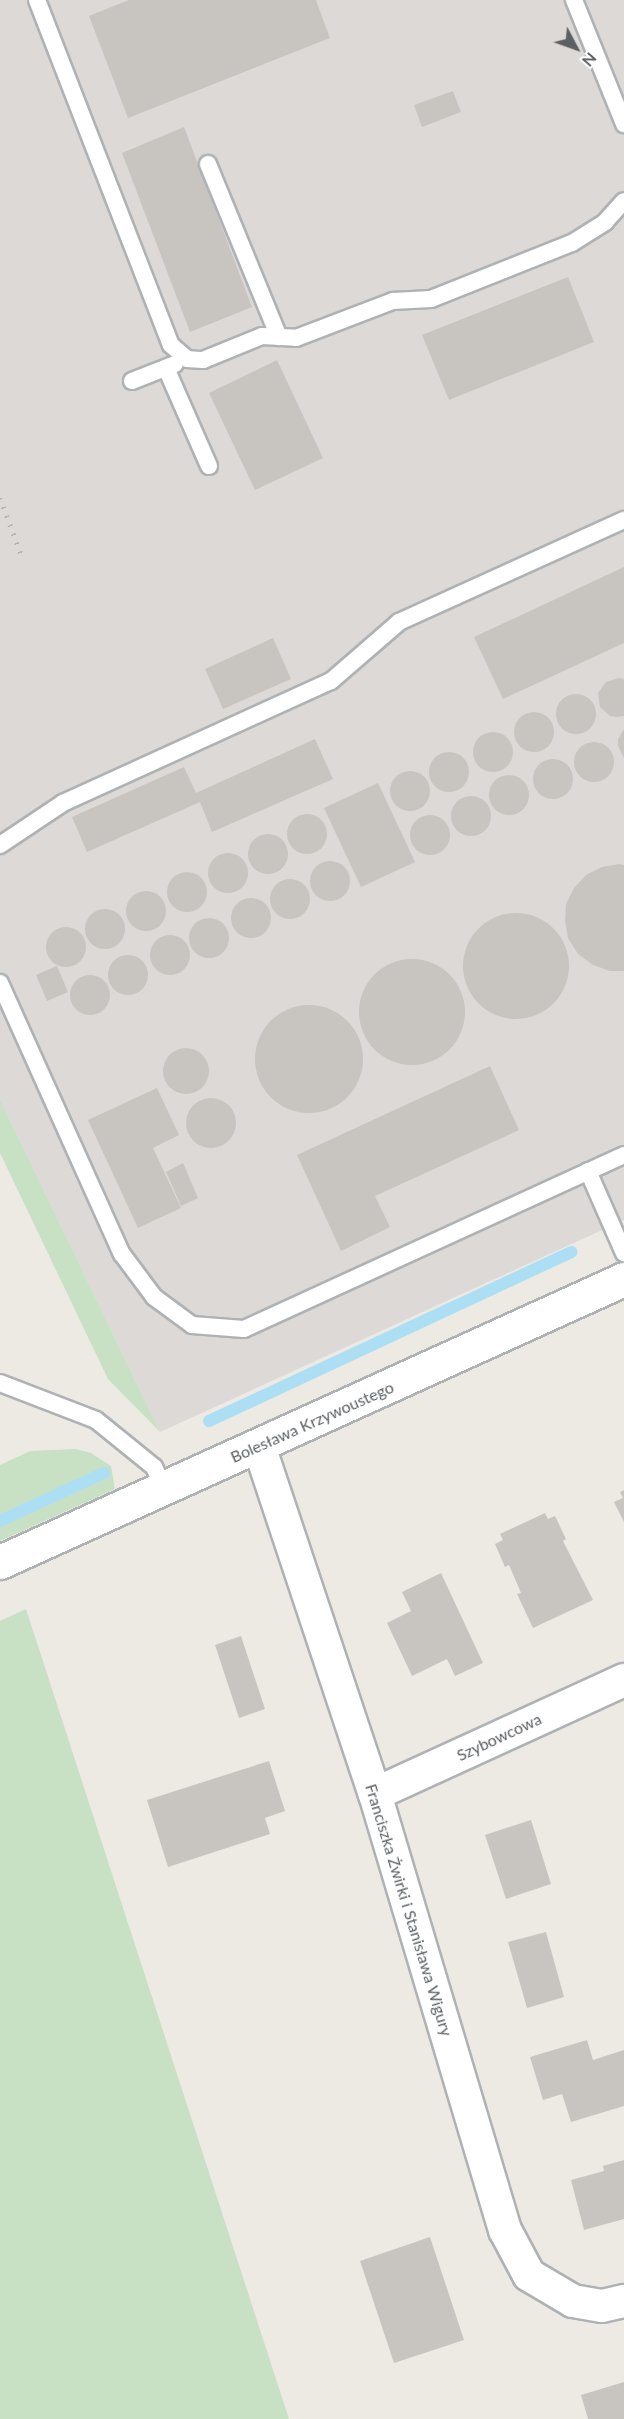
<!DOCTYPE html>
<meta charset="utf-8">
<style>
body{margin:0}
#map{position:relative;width:624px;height:2419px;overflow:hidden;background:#edeae4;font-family:Lato,sans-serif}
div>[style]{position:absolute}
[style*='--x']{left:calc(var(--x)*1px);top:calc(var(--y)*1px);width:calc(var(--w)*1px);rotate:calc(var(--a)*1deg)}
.industrial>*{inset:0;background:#dcd9d6}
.green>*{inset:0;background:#c8e1c4}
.stream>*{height:12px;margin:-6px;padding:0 6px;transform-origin:6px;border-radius:6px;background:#addff4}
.building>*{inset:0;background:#c8c5c1}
.round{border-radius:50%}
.roads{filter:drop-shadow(2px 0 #afb2b5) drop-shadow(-2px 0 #afb2b5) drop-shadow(0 2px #afb2b5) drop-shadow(0 -2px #afb2b5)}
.lane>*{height:16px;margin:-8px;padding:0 8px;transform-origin:8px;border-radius:8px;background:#fff}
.street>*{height:32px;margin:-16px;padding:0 16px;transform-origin:16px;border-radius:16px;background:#fff}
.secondary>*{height:33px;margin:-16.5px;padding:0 16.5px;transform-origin:16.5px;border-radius:16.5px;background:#fff}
.rail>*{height:4.5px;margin-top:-2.25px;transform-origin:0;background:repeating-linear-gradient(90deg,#b2b3b3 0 1.5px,transparent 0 9.5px)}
span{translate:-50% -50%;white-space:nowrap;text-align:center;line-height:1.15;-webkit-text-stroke:6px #fff;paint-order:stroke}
.street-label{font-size:16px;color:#5c6063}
.north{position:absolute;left:546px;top:18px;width:60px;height:60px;-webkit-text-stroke:4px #fff;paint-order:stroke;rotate:131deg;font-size:16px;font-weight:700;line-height:24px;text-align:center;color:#5c6063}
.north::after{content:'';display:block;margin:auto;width:21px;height:27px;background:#5c6063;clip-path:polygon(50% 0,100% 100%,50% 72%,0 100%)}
</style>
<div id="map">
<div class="industrial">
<i style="clip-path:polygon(0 0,624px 0,624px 1220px,160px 1432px,0 1099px)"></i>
</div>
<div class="green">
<i style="clip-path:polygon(0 1099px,160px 1432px,108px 1379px,0 1153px)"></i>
<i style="clip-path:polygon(76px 1449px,91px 1453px,111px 1466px,115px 1489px,0 1541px,0 1465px,30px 1451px)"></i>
<i style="clip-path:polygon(26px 1609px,41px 1655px,289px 2419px,0 2419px,0 1621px)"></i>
</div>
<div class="stream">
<i style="--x:209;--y:1421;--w:400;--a:-25"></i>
<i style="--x:0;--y:1521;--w:115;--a:-24.8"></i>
</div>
<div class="building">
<i style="clip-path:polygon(129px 0,316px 0,330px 38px,128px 118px,89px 16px)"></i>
<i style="clip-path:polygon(453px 91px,461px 112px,422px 127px,414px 105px)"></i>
<i style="clip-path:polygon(184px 127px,252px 307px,190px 332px,122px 153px)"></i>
<i style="clip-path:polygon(568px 277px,594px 342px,449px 400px,422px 335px)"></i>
<i style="clip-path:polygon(277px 360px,323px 458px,255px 490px,209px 393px)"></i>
<i style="clip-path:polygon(624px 567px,624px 643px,503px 699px,474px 637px)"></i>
<i style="clip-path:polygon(273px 638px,291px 679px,223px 709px,205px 669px)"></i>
<i style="clip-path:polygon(619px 678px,624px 679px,624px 716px,616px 717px,610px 716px,600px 707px,598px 693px,606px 682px)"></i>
<i class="round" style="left:556px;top:694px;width:40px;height:40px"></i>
<i class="round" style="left:514px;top:712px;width:40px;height:40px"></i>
<i style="clip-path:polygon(624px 729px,624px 758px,618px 746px,618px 739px)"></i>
<i class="round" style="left:473px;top:732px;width:40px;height:40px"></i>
<i style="clip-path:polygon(315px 739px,333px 779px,212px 832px,200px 802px,87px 852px,72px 817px,184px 767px,196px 793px)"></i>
<i class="round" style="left:574px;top:742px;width:40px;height:40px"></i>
<i class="round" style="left:429px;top:752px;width:40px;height:40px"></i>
<i class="round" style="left:533px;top:759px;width:40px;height:40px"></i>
<i class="round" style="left:390px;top:771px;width:40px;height:40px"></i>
<i class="round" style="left:489px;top:775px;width:40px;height:40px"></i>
<i style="clip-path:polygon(378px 783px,415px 862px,361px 887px,324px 808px)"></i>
<i class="round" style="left:451px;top:796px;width:40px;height:40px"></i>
<i class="round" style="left:287px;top:814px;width:40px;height:40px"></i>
<i class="round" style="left:410px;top:815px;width:40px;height:40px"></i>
<i class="round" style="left:248px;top:834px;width:40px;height:40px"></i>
<i class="round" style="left:208px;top:853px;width:40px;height:40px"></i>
<i class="round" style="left:310px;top:861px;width:40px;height:40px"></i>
<i style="clip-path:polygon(619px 864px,624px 865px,624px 971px,610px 971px,593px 965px,578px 954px,568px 938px,565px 921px,566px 904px,574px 888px,586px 875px,602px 867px)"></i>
<i class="round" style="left:167px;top:872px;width:40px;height:40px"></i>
<i class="round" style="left:270px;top:879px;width:40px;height:40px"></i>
<i class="round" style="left:126px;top:891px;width:40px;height:40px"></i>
<i class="round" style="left:231px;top:898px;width:40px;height:40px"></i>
<i class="round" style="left:85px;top:909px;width:40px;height:40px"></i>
<i class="round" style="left:463px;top:913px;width:106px;height:106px"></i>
<i class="round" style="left:189px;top:918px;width:40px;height:40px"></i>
<i class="round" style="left:46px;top:927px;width:40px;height:40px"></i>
<i class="round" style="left:150px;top:935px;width:40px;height:40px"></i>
<i class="round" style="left:108px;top:955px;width:40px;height:40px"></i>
<i class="round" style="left:359px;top:959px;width:106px;height:106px"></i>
<i style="clip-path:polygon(57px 966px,68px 992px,47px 1001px,36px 975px)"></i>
<i class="round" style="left:70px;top:975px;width:40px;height:40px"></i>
<i class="round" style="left:255px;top:1005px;width:108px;height:108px"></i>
<i class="round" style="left:163px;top:1048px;width:46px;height:46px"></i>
<i style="clip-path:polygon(490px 1066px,519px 1130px,375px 1196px,390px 1227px,341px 1251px,297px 1155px)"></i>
<i style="clip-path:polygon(157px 1088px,179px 1135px,153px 1148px,181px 1208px,138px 1228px,88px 1120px)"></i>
<i class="round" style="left:186px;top:1098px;width:50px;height:50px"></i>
<i style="clip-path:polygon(183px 1163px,198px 1198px,181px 1206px,166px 1172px)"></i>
<i style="clip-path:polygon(624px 1490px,624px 1522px,614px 1502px,623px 1498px,620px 1492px)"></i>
<i style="clip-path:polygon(545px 1513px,548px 1519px,555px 1516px,566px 1539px,563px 1541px,593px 1600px,533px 1628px,517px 1594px,521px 1593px,509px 1565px,505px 1567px,495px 1544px,503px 1540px,500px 1534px)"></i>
<i style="clip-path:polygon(441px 1573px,483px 1663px,455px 1676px,447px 1659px,412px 1676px,387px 1623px,411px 1611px,402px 1592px)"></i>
<i style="clip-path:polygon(241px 1636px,265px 1709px,239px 1718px,215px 1645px)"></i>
<i style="clip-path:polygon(269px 1761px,285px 1811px,265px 1818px,270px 1834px,168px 1867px,147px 1800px)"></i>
<i style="clip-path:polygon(531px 1820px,551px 1884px,506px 1899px,485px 1835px)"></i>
<i style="clip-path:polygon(546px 1932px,564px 1997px,527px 2008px,508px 1942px)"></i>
<i style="clip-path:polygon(587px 2040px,593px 2060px,624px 2050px,624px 2106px,571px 2122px,562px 2094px,543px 2100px,530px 2057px)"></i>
<i style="clip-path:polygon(624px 2160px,624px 2219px,584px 2230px,571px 2180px,604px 2171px,603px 2166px)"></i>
<i style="clip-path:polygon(430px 2237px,464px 2340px,394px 2363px,360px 2261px)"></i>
<i style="clip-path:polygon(624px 2382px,624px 2419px,588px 2419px,581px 2395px)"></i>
</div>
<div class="roads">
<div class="lane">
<i style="--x:37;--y:0;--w:370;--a:68.8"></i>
<i style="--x:171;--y:345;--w:21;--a:41"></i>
<i style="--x:187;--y:359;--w:16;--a:4"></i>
<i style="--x:203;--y:360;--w:64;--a:-22.1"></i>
<i style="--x:262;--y:336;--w:34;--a:3"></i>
<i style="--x:296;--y:338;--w:104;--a:-20.9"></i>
<i style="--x:393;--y:301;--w:38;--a:-3"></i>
<i style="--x:431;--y:299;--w:152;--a:-21.7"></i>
<i style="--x:572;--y:243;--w:39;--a:-32"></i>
<i style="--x:605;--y:222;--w:28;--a:-48"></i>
<i style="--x:574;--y:0;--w:134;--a:68"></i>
<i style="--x:208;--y:164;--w:187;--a:67.7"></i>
<i style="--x:166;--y:368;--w:107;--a:66.3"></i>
<i style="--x:132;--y:381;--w:46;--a:-21.6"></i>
<i style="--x:0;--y:845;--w:76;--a:-33.7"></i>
<i style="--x:63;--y:803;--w:294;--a:-24.5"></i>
<i style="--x:331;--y:681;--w:90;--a:-40.9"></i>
<i style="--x:399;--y:622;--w:247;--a:-24.4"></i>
<i style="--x:0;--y:983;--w:297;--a:65.8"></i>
<i style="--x:122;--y:1254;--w:54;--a:53.3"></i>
<i style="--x:154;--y:1297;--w:47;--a:36.4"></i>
<i style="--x:192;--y:1325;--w:52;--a:4.4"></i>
<i style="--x:244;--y:1329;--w:418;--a:-24.6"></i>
<i style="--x:588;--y:1171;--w:90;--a:66.3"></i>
<i style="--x:0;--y:1383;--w:103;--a:21.1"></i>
<i style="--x:96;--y:1420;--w:75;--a:39"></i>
<i style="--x:154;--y:1467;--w:23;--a:65"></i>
</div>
<div class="street">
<i style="--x:259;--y:1446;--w:367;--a:71.6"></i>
<i style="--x:375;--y:1794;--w:455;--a:73.4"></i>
<i style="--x:505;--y:2230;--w:51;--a:61.9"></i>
<i style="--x:529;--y:2275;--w:51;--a:30.6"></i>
<i style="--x:573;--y:2301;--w:29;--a:10"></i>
<i style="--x:602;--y:2306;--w:23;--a:-13"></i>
<i style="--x:375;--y:1794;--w:274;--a:-24.6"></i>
</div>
<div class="secondary">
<i style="--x:0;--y:1562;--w:685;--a:-24.4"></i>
</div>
</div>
<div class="rail">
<i style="--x:0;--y:498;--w:65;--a:69.3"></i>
</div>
<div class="street-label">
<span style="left:312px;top:1422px;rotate:-24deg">Bolesława Krzywoustego</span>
<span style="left:499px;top:1737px;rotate:-25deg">Szybowcowa</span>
<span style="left:409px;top:1910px;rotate:73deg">Franciszka Żwirki i Stanisława Wigury</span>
</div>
<div class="north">N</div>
</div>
